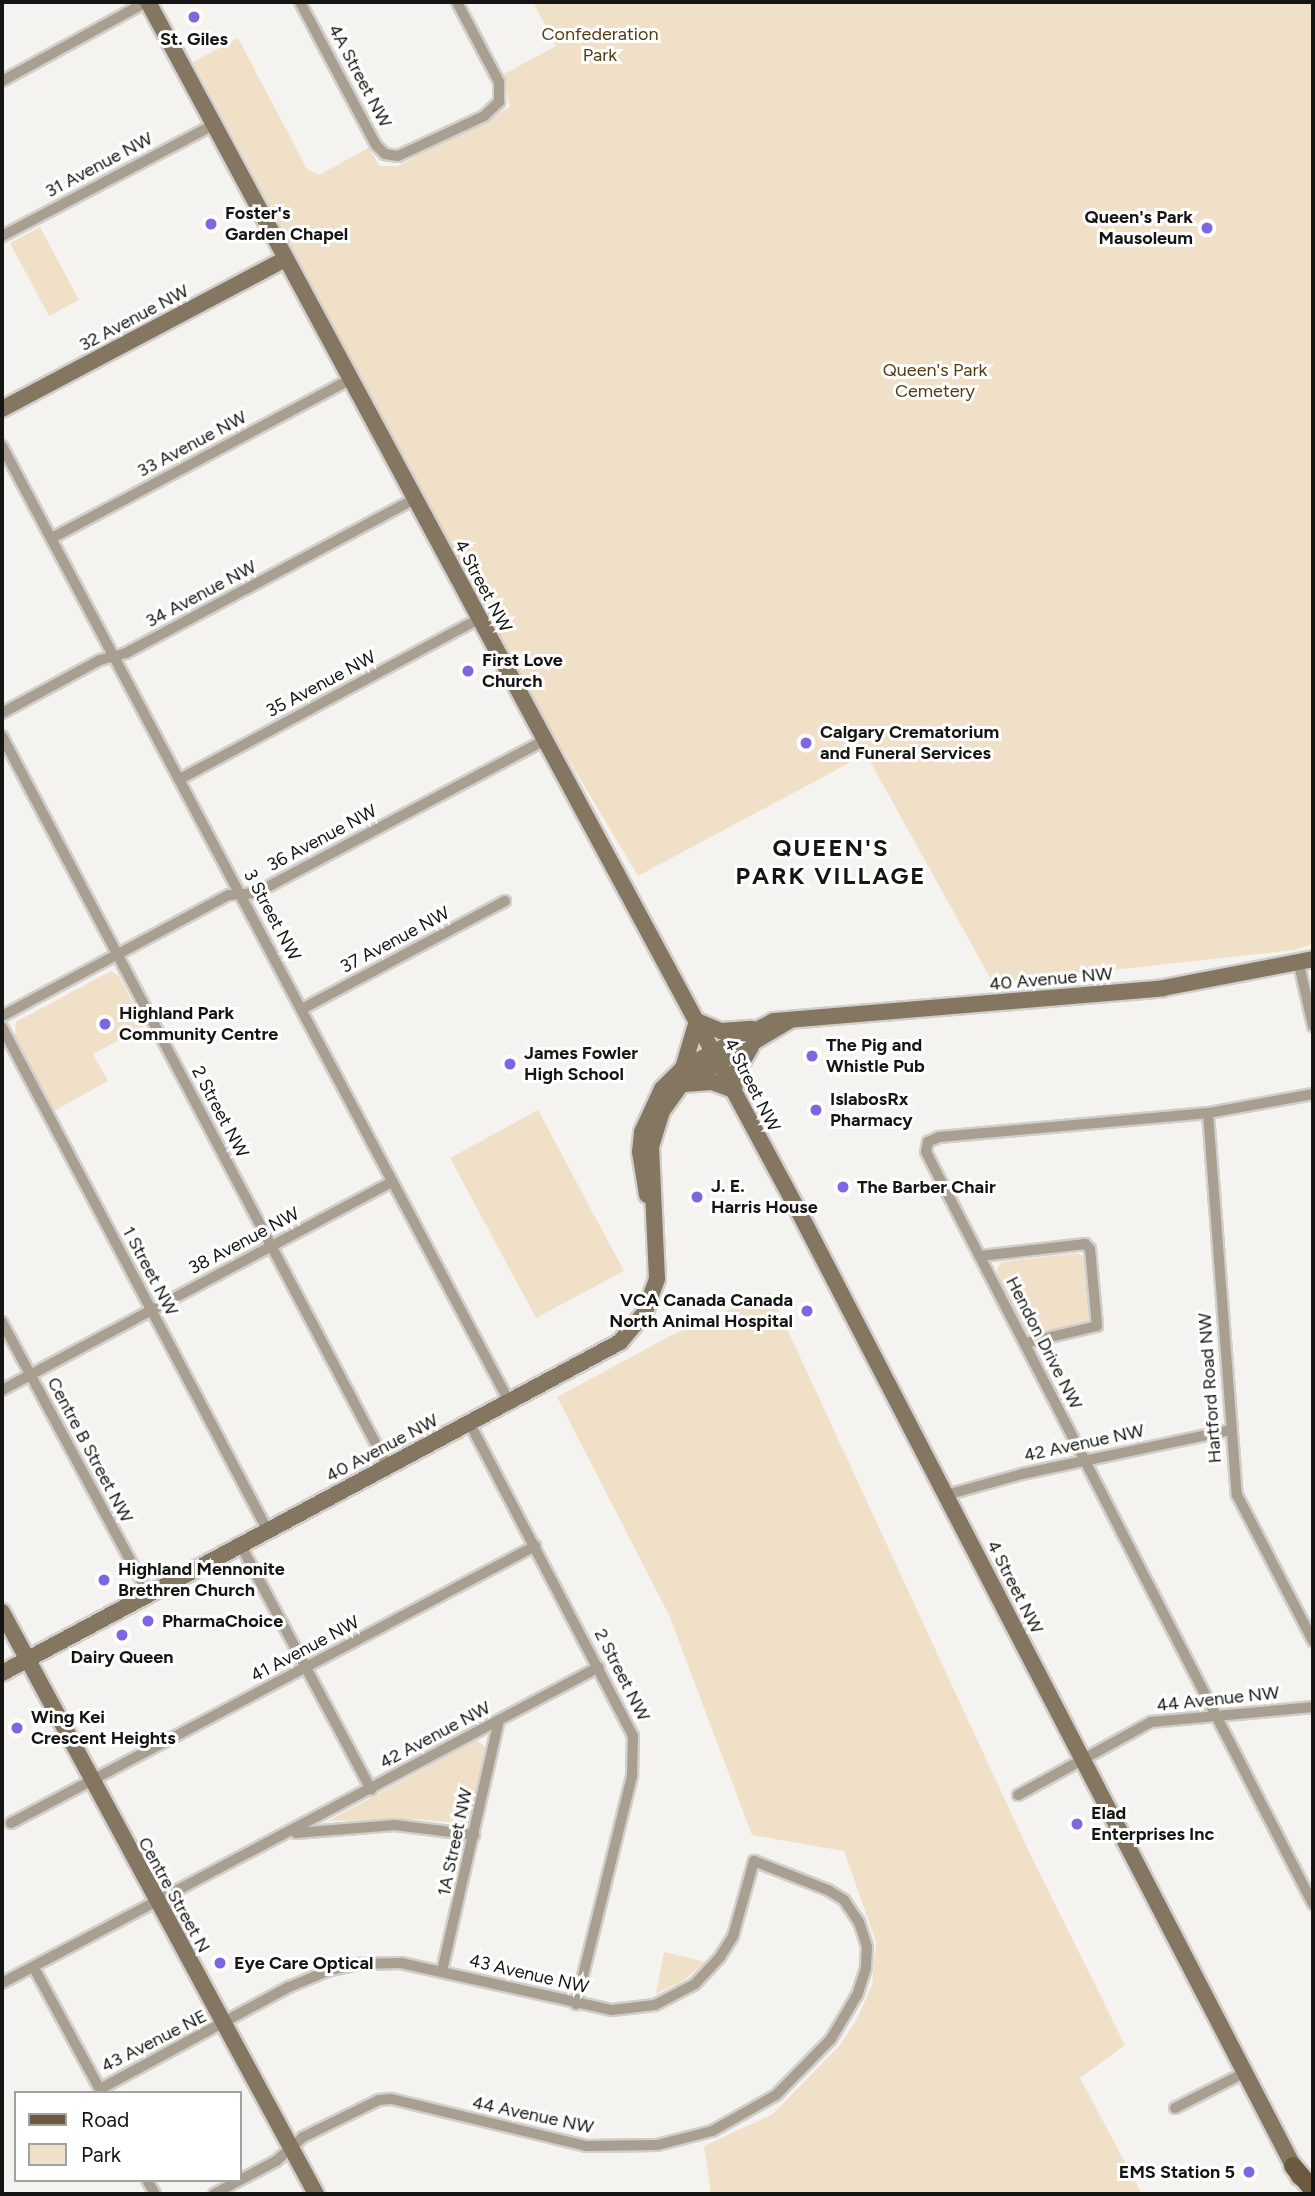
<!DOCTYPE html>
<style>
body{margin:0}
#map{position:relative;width:1315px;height:2196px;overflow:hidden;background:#f5f3ef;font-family:Figtree,sans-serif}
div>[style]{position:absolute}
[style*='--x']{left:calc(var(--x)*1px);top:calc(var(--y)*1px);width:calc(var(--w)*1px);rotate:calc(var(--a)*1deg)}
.green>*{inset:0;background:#f0e0c8}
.roads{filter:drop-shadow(2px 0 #d1cfcc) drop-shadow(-2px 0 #d1cfcc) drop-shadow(0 2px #d1cfcc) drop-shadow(0 -2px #d1cfcc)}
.street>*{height:10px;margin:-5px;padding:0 5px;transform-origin:5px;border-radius:5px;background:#a99f90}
.secondary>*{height:16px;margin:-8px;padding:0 8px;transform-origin:8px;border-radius:8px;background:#857661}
.primary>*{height:18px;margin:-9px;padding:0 9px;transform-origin:9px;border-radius:9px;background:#6b5a3f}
.dots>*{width:19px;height:19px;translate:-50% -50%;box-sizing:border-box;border:4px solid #fff;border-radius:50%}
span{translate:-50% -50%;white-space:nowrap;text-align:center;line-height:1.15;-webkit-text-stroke:6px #fff;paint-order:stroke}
.park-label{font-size:18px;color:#543b10}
.poi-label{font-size:18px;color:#151514;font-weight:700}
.left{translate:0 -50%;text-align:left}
.right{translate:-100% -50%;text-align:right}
.street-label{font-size:18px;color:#151514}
.district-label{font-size:24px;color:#151514;font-weight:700;letter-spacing:2px}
.frame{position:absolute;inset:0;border:4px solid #151514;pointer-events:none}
.legend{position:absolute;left:14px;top:2091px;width:228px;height:91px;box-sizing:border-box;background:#fff;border:2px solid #a1a1a1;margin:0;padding:9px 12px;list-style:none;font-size:21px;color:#151514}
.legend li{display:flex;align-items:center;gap:14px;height:35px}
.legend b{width:35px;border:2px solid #a1a1a1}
</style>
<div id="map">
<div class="green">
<i style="clip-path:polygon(533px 2px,1313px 2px,1313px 944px,1294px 950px,993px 983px,866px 754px,638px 876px,548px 725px,193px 62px,238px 38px,307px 169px,319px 175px,368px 148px,380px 166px,398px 166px,510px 107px,502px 75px,556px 46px)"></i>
<i style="clip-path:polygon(40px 227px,79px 300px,49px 316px,10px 243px)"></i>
<i style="clip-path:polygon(111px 971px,119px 976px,145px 1026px,93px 1054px,108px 1081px,54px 1111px,15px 1038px,16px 1022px)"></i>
<i style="clip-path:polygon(538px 1110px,624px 1271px,536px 1318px,450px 1158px)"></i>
<i style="clip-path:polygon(1079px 1253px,1085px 1260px,1089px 1320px,1036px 1335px,1024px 1331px,999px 1283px,997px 1269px,1001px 1262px)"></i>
<i style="clip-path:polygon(770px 1292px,1030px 1854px,1125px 2045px,1080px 2078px,1142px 2194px,711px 2194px,704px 2146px,773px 2114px,839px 2046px,857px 2019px,872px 1985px,876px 1942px,844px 1851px,752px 1835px,669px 1615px,557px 1397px,672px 1335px)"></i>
<i style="clip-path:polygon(477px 1740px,488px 1750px,469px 1824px,415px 1819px,328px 1821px)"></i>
<i style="clip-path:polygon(664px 1952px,706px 1962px,683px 1981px,656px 1994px)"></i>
</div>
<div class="roads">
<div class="street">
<i style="--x:300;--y:2;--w:162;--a:62"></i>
<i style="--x:376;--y:145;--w:13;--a:45"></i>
<i style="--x:385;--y:154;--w:13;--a:9"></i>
<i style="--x:398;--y:156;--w:95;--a:-24.9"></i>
<i style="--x:484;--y:116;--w:21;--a:-43"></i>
<i style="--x:499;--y:102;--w:20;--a:-90"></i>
<i style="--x:499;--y:82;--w:90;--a:-117.7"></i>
<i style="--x:2;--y:81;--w:164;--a:-28.7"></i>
<i style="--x:2;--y:236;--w:238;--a:-27.7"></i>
<i style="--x:2;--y:446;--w:1083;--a:62.04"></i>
<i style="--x:52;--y:538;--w:336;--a:-28"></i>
<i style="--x:2;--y:713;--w:111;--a:-28.4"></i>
<i style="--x:100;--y:660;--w:27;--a:-15"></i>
<i style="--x:126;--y:653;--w:327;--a:-28.1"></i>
<i style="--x:2;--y:736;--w:827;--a:62.16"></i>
<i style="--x:180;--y:779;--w:339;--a:-28.2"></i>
<i style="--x:1299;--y:964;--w:64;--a:77.3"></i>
<i style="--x:302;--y:1009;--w:230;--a:-28"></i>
<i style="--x:2;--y:1016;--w:257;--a:-28.1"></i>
<i style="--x:229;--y:895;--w:27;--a:-4"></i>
<i style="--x:256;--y:893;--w:327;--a:-27.9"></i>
<i style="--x:2;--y:1027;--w:570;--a:62.18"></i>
<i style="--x:1313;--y:1094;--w:107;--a:169.7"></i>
<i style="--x:1208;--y:1113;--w:270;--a:174.9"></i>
<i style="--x:939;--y:1137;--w:12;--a:156"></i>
<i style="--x:928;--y:1142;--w:10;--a:101"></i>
<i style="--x:926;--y:1152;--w:846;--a:62.77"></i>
<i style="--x:1208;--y:1113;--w:383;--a:85.7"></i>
<i style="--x:1237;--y:1495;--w:165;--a:62.5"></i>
<i style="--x:980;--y:1256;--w:106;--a:-6.5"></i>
<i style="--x:1085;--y:1244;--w:7;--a:45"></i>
<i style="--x:1090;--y:1249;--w:77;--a:84.8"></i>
<i style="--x:1097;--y:1326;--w:74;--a:166.7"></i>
<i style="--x:2;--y:1322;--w:310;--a:61.7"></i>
<i style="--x:2;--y:1390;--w:442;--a:-28.1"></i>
<i style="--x:470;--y:1424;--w:352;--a:62.4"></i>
<i style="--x:633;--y:1736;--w:40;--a:91.4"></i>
<i style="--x:632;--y:1776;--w:235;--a:103.8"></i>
<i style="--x:946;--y:1495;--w:79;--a:-15.4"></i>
<i style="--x:1022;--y:1474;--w:213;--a:-11.9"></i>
<i style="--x:241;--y:1546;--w:276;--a:61.9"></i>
<i style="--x:1018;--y:1795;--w:152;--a:-28.8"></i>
<i style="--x:1151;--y:1722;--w:163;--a:-5.3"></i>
<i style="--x:11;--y:1823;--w:593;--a:-27.86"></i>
<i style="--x:296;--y:1833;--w:99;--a:-4.6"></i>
<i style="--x:395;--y:1825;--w:80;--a:7.2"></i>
<i style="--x:34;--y:1968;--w:142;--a:61.5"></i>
<i style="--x:442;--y:1971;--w:257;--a:-77.2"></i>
<i style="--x:2;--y:1983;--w:675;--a:-27.89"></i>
<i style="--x:100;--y:2089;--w:215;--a:-28.4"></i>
<i style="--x:289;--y:1987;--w:44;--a:-22.5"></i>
<i style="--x:330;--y:1970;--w:30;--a:-12"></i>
<i style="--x:359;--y:1964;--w:42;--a:-1.4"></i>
<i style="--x:401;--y:1963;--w:216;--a:12.6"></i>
<i style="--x:612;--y:2010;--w:43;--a:-6.6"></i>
<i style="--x:655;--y:2005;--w:45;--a:-27.7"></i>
<i style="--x:695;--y:1984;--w:37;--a:-47"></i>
<i style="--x:720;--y:1957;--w:25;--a:-58"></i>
<i style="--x:733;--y:1936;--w:78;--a:-74.4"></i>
<i style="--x:754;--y:1861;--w:79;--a:21.4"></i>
<i style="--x:828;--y:1890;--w:19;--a:32"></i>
<i style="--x:844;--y:1900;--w:27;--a:56"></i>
<i style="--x:859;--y:1922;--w:26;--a:72"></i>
<i style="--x:867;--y:1947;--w:21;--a:93"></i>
<i style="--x:866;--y:1968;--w:28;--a:108"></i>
<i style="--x:857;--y:1995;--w:51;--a:120.6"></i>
<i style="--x:831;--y:2039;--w:78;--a:134.5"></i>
<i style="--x:776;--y:2095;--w:73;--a:150.6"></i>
<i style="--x:712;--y:2131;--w:57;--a:165.7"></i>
<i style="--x:657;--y:2145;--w:71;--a:179.2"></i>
<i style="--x:586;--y:2146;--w:201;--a:-166.4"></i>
<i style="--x:391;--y:2099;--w:12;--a:175"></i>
<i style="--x:379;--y:2100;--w:85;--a:154"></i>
<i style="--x:303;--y:2137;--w:36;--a:138"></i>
<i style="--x:276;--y:2161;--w:70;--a:152"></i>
<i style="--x:1175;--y:2108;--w:77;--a:-26.9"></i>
<i style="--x:147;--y:2180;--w:16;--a:60"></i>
</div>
<div class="secondary">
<i style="--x:148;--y:2;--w:1376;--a:61.72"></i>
<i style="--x:800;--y:1214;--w:1085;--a:62.61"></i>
<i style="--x:2;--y:409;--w:319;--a:-27.9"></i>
<i style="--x:697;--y:1021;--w:26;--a:23"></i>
<i style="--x:721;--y:1031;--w:31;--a:-4"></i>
<i style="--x:683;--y:1068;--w:49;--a:-73.4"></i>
<i style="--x:684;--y:1084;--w:28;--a:-4"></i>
<i style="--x:712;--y:1082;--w:23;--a:20"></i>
<i style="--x:734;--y:1090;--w:19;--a:-81"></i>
<i style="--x:737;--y:1071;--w:28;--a:-60"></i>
<i style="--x:647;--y:1195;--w:44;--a:-99.2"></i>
<i style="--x:640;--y:1152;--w:20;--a:-84"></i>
<i style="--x:642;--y:1132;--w:47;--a:-65.1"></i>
<i style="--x:662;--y:1089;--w:30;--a:-45"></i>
<i style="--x:683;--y:1068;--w:102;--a:-27.3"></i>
<i style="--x:774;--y:1021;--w:390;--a:-4.8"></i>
<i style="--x:1163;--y:988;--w:153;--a:-10.9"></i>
<i style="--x:2;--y:1612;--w:661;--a:61.65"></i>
<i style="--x:2;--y:1673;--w:701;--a:-28.17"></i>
<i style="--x:620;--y:1342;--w:39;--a:-50"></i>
<i style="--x:645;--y:1312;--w:35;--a:-70"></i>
<i style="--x:657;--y:1279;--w:132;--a:-92.6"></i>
<i style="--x:651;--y:1147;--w:38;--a:-73"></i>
<i style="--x:662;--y:1111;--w:32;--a:-54"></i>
<i style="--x:681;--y:1085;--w:126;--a:-30.7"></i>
</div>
<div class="primary">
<i style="--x:1293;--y:2166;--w:31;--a:50"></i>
</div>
</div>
<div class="dots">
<i style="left:194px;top:17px;background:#7c66e1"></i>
<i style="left:211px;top:224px;background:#7c66e1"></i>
<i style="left:1207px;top:228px;background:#7c66e1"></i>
<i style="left:468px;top:671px;background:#7c66e1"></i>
<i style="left:806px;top:743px;background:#7c66e1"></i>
<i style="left:105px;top:1024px;background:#7c66e1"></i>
<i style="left:812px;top:1056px;background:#7c66e1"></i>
<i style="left:510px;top:1064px;background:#7c66e1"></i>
<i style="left:816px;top:1110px;background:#7c66e1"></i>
<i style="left:843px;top:1187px;background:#7c66e1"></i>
<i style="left:697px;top:1197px;background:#7c66e1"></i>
<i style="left:807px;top:1311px;background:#7c66e1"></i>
<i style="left:104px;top:1580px;background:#7c66e1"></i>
<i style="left:148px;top:1621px;background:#7c66e1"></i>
<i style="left:122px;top:1635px;background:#7c66e1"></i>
<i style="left:17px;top:1728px;background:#7c66e1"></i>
<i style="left:1077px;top:1824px;background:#7c66e1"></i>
<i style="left:220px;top:1963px;background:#7c66e1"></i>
<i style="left:1249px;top:2172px;background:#7c66e1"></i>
</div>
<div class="park-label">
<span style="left:600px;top:45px">Confederation<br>Park</span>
<span style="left:935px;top:381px">Queen's Park<br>Cemetery</span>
</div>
<div class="poi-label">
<span style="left:194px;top:39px">St. Giles</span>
<span class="left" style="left:225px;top:224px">Foster's<br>Garden Chapel</span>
<span class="right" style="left:1193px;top:228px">Queen's Park<br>Mausoleum</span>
<span class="left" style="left:482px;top:671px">First Love<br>Church</span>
<span class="left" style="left:820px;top:743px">Calgary Crematorium<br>and Funeral Services</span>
<span class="left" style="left:119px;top:1024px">Highland Park<br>Community Centre</span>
<span class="left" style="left:826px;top:1056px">The Pig and<br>Whistle Pub</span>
<span class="left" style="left:524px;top:1064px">James Fowler<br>High School</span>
<span class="left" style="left:830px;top:1110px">IslabosRx<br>Pharmacy</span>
<span class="left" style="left:711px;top:1197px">J. E.<br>Harris House</span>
<span class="left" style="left:857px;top:1187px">The Barber Chair</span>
<span class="right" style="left:793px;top:1311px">VCA Canada Canada<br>North Animal Hospital</span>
<span class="left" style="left:118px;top:1580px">Highland Mennonite<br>Brethren Church</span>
<span class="left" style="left:162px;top:1621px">PharmaChoice</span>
<span style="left:122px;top:1657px">Dairy Queen</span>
<span class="left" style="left:31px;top:1728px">Wing Kei<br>Crescent Heights</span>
<span class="left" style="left:1091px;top:1824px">Elad<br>Enterprises Inc</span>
<span class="left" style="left:234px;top:1963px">Eye Care Optical</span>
<span class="right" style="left:1235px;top:2172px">EMS Station 5</span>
</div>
<div class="street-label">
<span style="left:360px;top:76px;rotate:62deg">4A Street NW</span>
<span style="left:99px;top:165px;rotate:-28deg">31 Avenue NW</span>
<span style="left:134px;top:318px;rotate:-28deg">32 Avenue NW</span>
<span style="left:192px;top:444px;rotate:-28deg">33 Avenue NW</span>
<span style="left:483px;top:586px;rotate:62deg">4 Street NW</span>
<span style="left:201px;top:594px;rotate:-28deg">34 Avenue NW</span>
<span style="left:321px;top:684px;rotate:-28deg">35 Avenue NW</span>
<span style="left:322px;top:838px;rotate:-28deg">36 Avenue NW</span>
<span style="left:272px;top:915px;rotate:62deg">3 Street NW</span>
<span style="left:395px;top:940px;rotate:-28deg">37 Avenue NW</span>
<span style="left:1051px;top:979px;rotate:-5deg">40 Avenue NW</span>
<span style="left:752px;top:1085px;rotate:63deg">4 Street NW</span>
<span style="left:220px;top:1112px;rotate:62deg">2 Street NW</span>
<span style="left:244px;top:1241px;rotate:-28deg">38 Avenue NW</span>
<span style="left:150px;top:1271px;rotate:62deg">1 Street NW</span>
<span style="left:1044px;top:1343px;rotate:63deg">Hendon Drive NW</span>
<span style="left:1210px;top:1388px;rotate:-94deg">Hartford Road NW</span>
<span style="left:1084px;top:1443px;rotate:-12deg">42 Avenue NW</span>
<span style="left:382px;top:1448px;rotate:-28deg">40 Avenue NW</span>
<span style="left:90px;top:1450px;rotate:62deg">Centre B Street NW</span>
<span style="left:1015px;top:1587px;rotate:63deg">4 Street NW</span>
<span style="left:305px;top:1649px;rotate:-28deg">41 Avenue NW</span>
<span style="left:622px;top:1675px;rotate:63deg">2 Street NW</span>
<span style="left:1218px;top:1699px;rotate:-6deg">44 Avenue NW</span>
<span style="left:435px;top:1735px;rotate:-28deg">42 Avenue NW</span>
<span style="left:455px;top:1842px;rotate:-78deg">1A Street NW</span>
<span style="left:174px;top:1895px;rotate:61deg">Centre Street N</span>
<span style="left:529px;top:1974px;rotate:13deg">43 Avenue NW</span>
<span style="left:154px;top:2041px;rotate:-27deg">43 Avenue NE</span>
<span style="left:533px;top:2115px;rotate:12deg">44 Avenue NW</span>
</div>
<div class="district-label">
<span style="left:831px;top:862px">QUEEN'S<br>PARK VILLAGE</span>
</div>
<div class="frame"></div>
<ul class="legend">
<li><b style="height:9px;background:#6b5a3f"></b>Road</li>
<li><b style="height:19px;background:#f0e0c8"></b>Park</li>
</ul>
</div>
